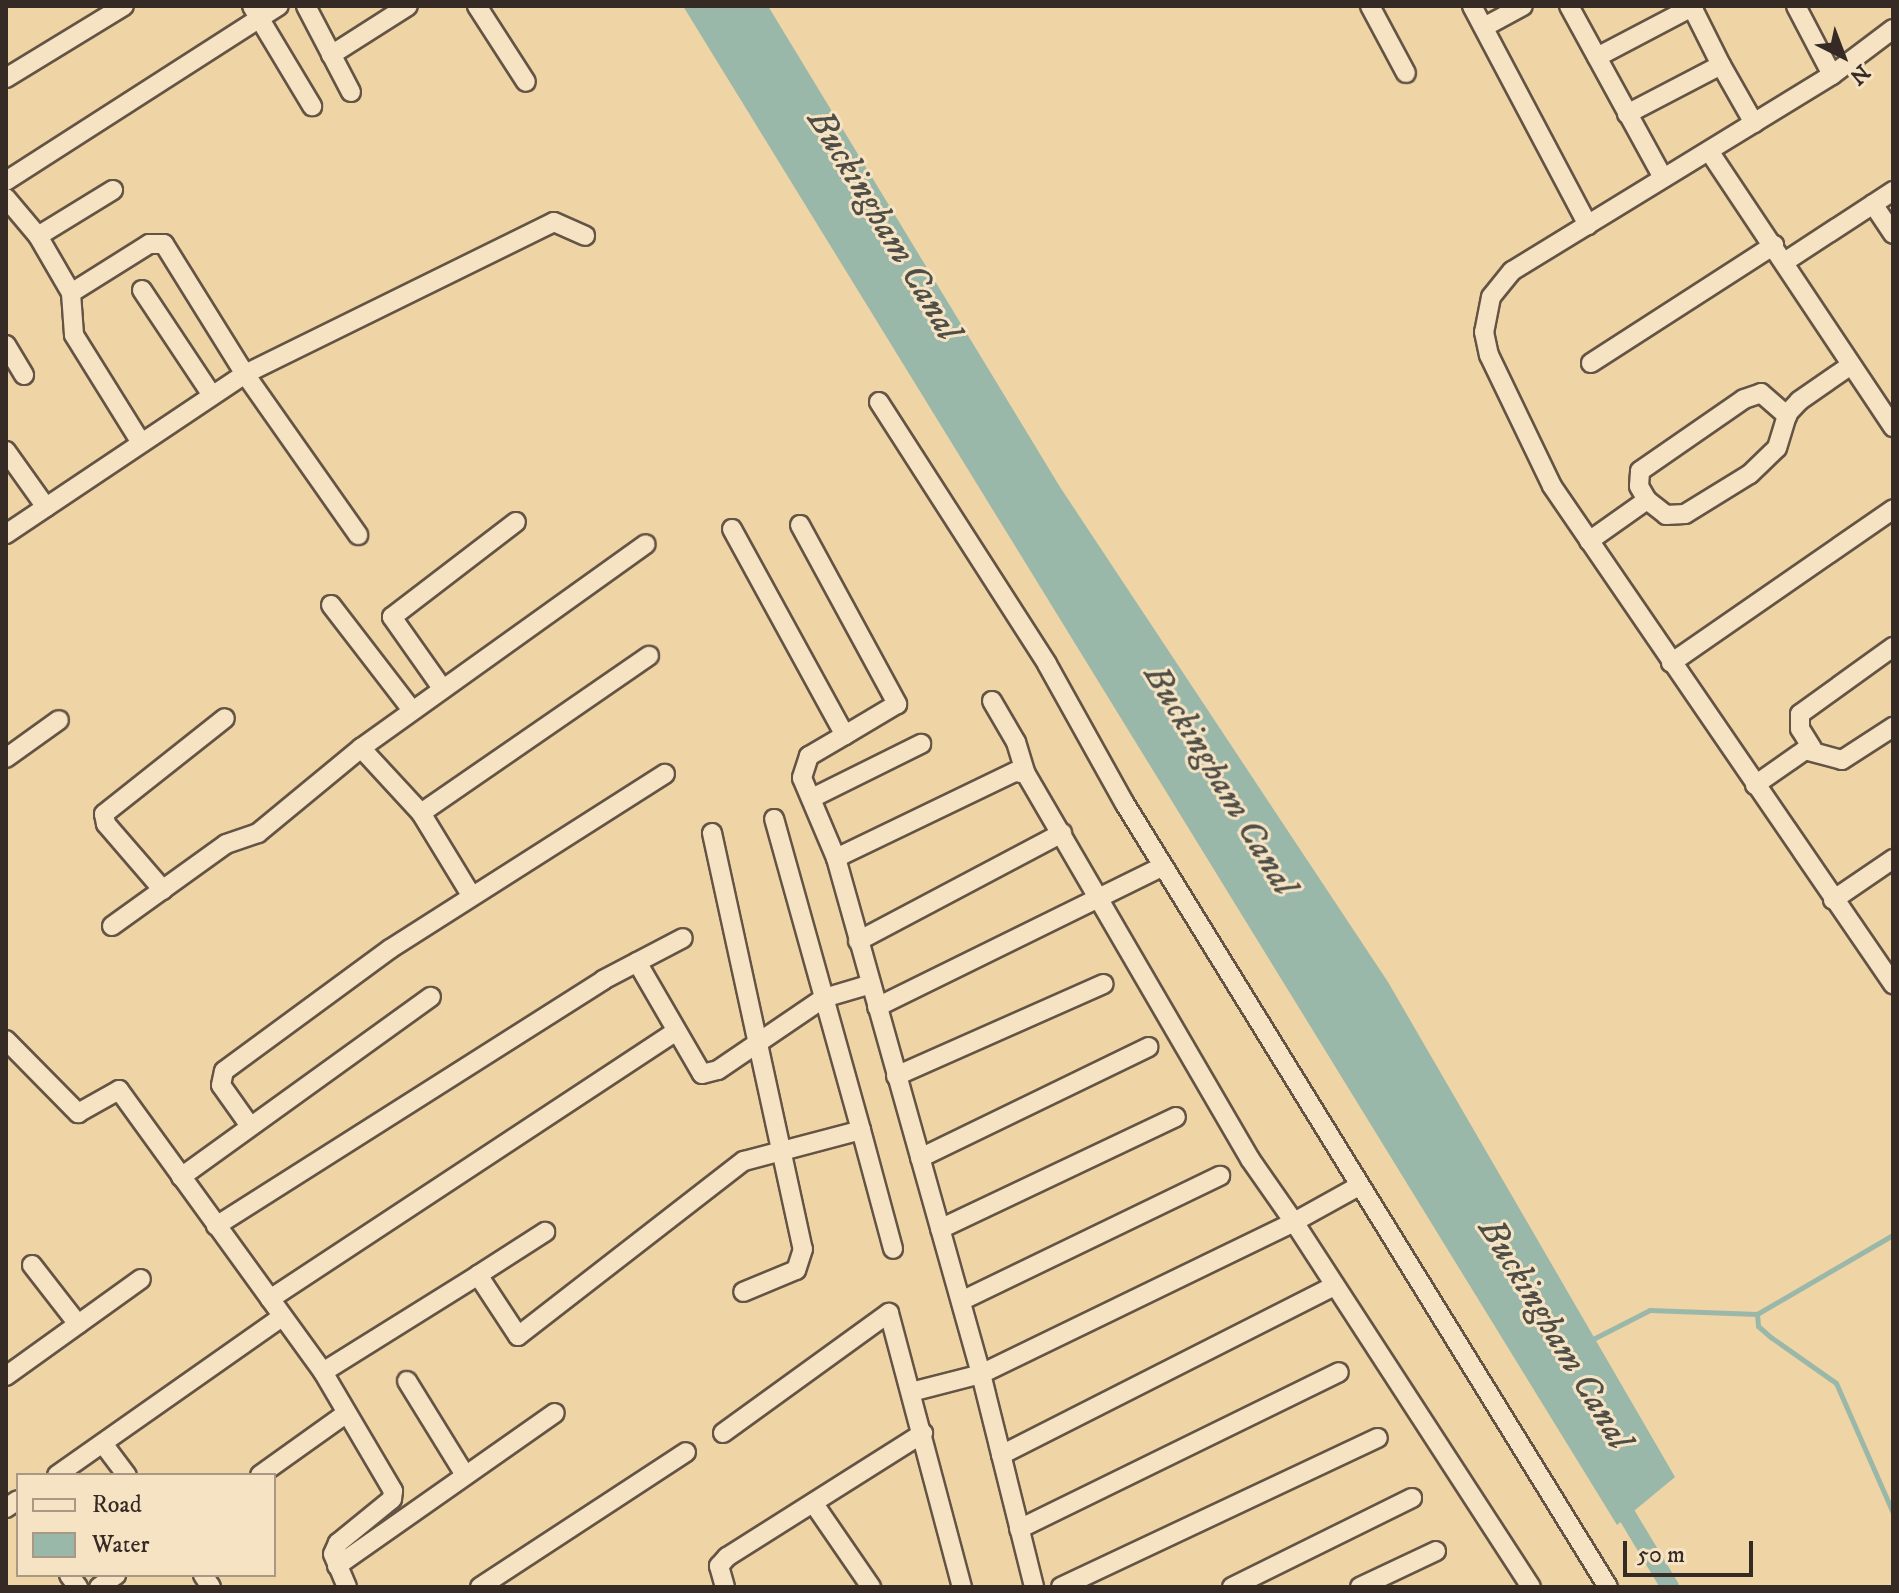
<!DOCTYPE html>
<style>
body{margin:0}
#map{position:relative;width:1899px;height:1593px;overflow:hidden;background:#efd4a5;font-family:"IM FELL DW Pica",serif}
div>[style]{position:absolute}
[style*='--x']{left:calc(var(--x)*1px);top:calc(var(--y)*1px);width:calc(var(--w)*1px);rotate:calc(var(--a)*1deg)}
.water>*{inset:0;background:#9ab8a9}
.stream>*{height:5px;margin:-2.5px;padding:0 2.5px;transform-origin:2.5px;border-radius:2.5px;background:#9ab8a9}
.canal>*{height:18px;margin:-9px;padding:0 9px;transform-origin:9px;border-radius:9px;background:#9ab8a9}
.roads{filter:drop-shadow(2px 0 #645445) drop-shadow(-2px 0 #645445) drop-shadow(0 2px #645445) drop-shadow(0 -2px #645445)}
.minor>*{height:18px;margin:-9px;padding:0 9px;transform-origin:9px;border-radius:9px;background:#f5e3c4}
span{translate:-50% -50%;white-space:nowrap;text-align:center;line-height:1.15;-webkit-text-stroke:6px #f5e3c4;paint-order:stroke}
.water-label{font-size:36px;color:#4f4e46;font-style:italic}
.frame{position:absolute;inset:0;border:8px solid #362a25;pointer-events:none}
.legend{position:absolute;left:16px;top:1473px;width:260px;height:104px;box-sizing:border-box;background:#f5e3c4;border:2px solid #a99984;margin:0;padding:10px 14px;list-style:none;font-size:24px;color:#362a25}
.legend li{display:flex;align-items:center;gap:16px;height:40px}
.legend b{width:40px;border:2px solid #a99984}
.north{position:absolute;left:1803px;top:16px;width:80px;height:80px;-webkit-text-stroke:6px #f5e3c4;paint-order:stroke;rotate:138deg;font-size:22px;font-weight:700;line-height:32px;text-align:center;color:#362a25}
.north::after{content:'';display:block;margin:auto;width:28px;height:36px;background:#362a25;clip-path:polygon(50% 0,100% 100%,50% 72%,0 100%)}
.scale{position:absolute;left:1623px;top:1541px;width:130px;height:36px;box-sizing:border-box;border:4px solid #362a25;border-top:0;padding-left:10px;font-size:24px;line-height:28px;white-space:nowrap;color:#362a25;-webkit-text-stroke:6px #f5e3c4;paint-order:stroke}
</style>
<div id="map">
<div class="water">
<i style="clip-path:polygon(683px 6px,768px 6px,1060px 487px,1388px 982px,1675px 1477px,1617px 1525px)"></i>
</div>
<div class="stream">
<i style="--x:1757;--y:1314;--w:12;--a:85"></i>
<i style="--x:1758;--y:1326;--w:18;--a:41"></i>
<i style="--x:1772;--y:1338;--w:78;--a:35.1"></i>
<i style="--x:1836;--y:1383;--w:142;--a:66.3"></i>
<i style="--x:1591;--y:1340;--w:66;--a:-27"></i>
<i style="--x:1650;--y:1310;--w:107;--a:2.1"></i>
<i style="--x:1757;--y:1314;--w:157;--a:-30.2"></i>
</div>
<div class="canal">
<i style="--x:1616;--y:1497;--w:105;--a:59"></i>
</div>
<div class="roads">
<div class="minor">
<i style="--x:252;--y:6;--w:117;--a:59"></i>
<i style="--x:306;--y:6;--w:97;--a:62.4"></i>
<i style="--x:477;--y:6;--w:90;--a:57.2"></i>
<i style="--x:1370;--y:6;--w:76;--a:61.8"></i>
<i style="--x:1472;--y:6;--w:248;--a:62.1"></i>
<i style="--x:1569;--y:6;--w:196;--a:61.3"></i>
<i style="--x:1796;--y:6;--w:78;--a:62.4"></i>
<i style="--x:1484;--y:27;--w:44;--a:-28.3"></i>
<i style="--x:1893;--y:29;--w:76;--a:143"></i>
<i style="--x:1832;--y:75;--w:375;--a:148.5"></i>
<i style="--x:1512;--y:271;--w:33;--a:129"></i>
<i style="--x:1491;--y:297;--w:36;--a:101"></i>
<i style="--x:1484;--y:332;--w:24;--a:78"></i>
<i style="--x:1489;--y:355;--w:145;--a:64.3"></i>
<i style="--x:1552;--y:486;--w:604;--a:55.6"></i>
<i style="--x:331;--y:55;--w:91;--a:-32.5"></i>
<i style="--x:1597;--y:57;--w:110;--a:-27.7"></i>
<i style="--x:1721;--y:65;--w:67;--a:60.4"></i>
<i style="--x:6;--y:78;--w:138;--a:-31.4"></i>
<i style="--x:1627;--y:114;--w:106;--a:-27.5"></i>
<i style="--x:1721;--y:65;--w:65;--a:-116.6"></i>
<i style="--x:1709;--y:151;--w:332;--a:56.3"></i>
<i style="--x:6;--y:181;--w:324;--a:-32.7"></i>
<i style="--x:6;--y:198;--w:50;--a:49.9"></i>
<i style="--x:38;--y:236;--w:66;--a:59.9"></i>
<i style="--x:71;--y:293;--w:42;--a:85.9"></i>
<i style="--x:74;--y:335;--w:125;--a:58.1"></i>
<i style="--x:1873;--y:204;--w:36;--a:56"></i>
<i style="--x:38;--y:236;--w:88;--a:-31.5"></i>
<i style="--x:1786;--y:261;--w:128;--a:-33.2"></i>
<i style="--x:142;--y:290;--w:125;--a:56.4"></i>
<i style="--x:71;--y:293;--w:92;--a:-32.1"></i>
<i style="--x:149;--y:244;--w:15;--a:0"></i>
<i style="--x:164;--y:244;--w:153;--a:58.1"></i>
<i style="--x:245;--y:374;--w:197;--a:54.9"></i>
<i style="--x:6;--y:345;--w:35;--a:59"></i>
<i style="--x:1591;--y:363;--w:218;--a:-32.8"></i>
<i style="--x:879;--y:402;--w:311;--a:57.3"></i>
<i style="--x:1047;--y:664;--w:160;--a:60.9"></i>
<i style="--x:1125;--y:804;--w:920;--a:58.33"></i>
<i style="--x:6;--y:451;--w:69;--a:54.5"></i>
<i style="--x:1647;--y:500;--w:16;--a:-120"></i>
<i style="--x:1639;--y:486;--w:15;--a:-86"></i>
<i style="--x:1640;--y:471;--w:126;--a:-34.7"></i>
<i style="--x:1744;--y:399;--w:18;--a:-19"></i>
<i style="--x:1761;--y:393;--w:35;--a:41"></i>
<i style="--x:800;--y:525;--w:204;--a:61.5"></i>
<i style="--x:897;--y:704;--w:61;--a:149.2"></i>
<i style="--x:732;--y:529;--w:235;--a:61.3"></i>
<i style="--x:845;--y:735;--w:42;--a:149.7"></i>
<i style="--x:809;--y:756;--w:23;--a:108"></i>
<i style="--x:802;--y:778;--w:87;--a:67"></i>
<i style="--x:836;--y:858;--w:536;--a:74.3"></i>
<i style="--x:981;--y:1374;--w:219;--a:76"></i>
<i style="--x:6;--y:534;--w:288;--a:-33.8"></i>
<i style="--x:245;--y:374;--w:344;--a:-26.2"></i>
<i style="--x:554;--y:222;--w:34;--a:24"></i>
<i style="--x:1589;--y:541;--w:71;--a:-35.3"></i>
<i style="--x:1647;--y:500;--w:24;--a:38"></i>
<i style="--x:1666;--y:515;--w:19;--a:-3"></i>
<i style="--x:1685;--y:514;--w:76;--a:-31.6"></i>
<i style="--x:1750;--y:474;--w:37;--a:-44"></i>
<i style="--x:1777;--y:448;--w:37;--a:-73"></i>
<i style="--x:1788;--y:413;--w:16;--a:-47"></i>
<i style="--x:1799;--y:401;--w:63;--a:-34.7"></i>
<i style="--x:331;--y:605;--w:133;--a:52.4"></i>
<i style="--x:1671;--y:663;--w:270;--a:-34.7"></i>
<i style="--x:442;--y:688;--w:87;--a:-125.2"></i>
<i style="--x:392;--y:617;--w:156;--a:-37.5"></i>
<i style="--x:992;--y:701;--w:48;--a:59.7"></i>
<i style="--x:1016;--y:742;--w:34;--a:73"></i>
<i style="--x:361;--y:748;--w:88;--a:47.3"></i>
<i style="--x:421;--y:813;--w:96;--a:58.6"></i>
<i style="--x:1812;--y:748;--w:22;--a:-122"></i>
<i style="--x:1800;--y:729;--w:15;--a:-90"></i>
<i style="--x:1800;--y:714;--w:115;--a:-35.8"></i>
<i style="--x:6;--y:758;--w:65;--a:-35.6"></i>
<i style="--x:1755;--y:785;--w:61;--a:-35"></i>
<i style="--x:1805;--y:750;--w:38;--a:15"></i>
<i style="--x:1842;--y:760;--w:61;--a:-32.9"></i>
<i style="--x:812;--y:798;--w:122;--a:-26.4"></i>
<i style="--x:421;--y:813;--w:277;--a:-34.6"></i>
<i style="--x:712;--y:833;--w:426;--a:77.7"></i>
<i style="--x:803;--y:1249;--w:22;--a:108"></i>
<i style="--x:796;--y:1270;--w:57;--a:157.5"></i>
<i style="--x:836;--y:858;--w:199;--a:-25.7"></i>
<i style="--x:1015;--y:772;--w:11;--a:10"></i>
<i style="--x:1026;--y:774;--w:445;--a:59.8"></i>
<i style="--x:1250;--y:1159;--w:77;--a:55.1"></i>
<i style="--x:1294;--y:1222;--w:74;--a:-29"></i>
<i style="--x:163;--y:890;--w:87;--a:-130.8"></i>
<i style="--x:106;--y:824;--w:10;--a:-101"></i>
<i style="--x:104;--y:814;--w:154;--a:-38.4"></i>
<i style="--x:1833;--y:900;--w:73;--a:-34.3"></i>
<i style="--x:112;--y:926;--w:140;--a:-35.7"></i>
<i style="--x:226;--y:844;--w:34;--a:-19"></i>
<i style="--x:258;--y:833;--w:134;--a:-39.5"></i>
<i style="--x:361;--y:748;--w:350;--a:-35.6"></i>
<i style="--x:858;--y:941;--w:231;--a:-27.9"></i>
<i style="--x:637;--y:962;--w:129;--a:59.9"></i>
<i style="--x:702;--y:1074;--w:16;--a:-14"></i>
<i style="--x:718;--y:1070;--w:128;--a:-34.2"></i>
<i style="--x:824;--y:998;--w:49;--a:-16.6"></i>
<i style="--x:877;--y:1007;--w:319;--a:-26.2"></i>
<i style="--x:6;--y:1040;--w:103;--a:45.4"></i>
<i style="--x:78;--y:1113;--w:47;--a:-29.3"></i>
<i style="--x:119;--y:1090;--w:348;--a:54.1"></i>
<i style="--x:323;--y:1372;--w:138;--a:59.5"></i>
<i style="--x:393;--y:1491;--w:8;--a:97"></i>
<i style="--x:392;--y:1499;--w:70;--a:140.8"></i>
<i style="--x:338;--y:1543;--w:12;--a:114"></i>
<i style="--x:333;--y:1554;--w:36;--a:67"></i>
<i style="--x:896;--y:1076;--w:227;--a:-23.9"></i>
<i style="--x:250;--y:1126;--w:50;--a:-125.3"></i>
<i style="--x:221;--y:1085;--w:14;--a:-78"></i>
<i style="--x:224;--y:1071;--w:206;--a:-36.3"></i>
<i style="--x:390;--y:949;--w:326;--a:-32.5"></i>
<i style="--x:861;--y:1130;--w:123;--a:74.9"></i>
<i style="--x:920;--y:1158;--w:254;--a:-25.9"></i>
<i style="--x:181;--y:1177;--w:308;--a:-35.8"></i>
<i style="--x:216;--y:1226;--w:459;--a:-32.4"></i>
<i style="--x:603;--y:980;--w:90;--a:-27.7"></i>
<i style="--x:940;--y:1229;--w:261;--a:-25.4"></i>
<i style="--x:32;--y:1265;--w:75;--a:52.1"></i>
<i style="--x:478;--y:1275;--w:80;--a:-32.7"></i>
<i style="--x:270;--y:1299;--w:486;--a:-33.4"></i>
<i style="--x:961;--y:1301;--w:288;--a:-25.8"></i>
<i style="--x:323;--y:1372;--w:183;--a:-32"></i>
<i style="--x:478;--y:1275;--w:73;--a:56.7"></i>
<i style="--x:518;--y:1336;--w:286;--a:-37.8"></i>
<i style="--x:744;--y:1161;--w:121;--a:-14.8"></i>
<i style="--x:861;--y:1130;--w:323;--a:-105.6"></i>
<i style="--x:6;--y:1376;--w:166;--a:-35.7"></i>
<i style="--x:407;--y:1381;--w:110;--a:58.3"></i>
<i style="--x:911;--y:1392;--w:72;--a:-14.4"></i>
<i style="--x:981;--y:1374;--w:348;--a:-25.9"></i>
<i style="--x:1294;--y:1222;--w:435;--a:57"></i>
<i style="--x:723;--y:1433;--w:205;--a:-35.9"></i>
<i style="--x:889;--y:1313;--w:284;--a:75.1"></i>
<i style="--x:104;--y:1445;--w:38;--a:53"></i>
<i style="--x:1001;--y:1455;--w:371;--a:-26.9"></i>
<i style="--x:57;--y:1475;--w:275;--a:-35.1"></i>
<i style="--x:260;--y:1475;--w:103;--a:-35.5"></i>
<i style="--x:814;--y:1504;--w:101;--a:55.5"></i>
<i style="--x:6;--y:1508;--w:14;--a:-34"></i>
<i style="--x:1019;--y:1529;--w:356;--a:-26.1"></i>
<i style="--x:337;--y:1566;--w:266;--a:-35.1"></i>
<i style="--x:69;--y:1575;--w:15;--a:53"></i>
<i style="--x:203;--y:1575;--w:14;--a:56"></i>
<i style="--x:99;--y:1587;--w:21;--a:-35"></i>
<i style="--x:480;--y:1587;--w:246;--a:-33.2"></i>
<i style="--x:725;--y:1587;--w:22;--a:-106"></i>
<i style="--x:719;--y:1566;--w:12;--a:-48"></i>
<i style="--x:727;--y:1557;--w:232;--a:-32.3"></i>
<i style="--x:1061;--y:1587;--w:350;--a:-25.2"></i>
<i style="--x:1232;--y:1587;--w:201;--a:-26.3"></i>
<i style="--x:1360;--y:1587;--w:84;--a:-25.3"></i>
</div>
</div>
<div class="water-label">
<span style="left:884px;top:225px;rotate:59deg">Buckingham Canal</span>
<span style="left:1220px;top:780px;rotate:59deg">Buckingham Canal</span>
<span style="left:1555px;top:1334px;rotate:59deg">Buckingham Canal</span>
</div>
<div class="frame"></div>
<ul class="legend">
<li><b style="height:10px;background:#f5e3c4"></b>Road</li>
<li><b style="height:22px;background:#9ab8a9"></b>Water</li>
</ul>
<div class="north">N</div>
<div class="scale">50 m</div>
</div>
